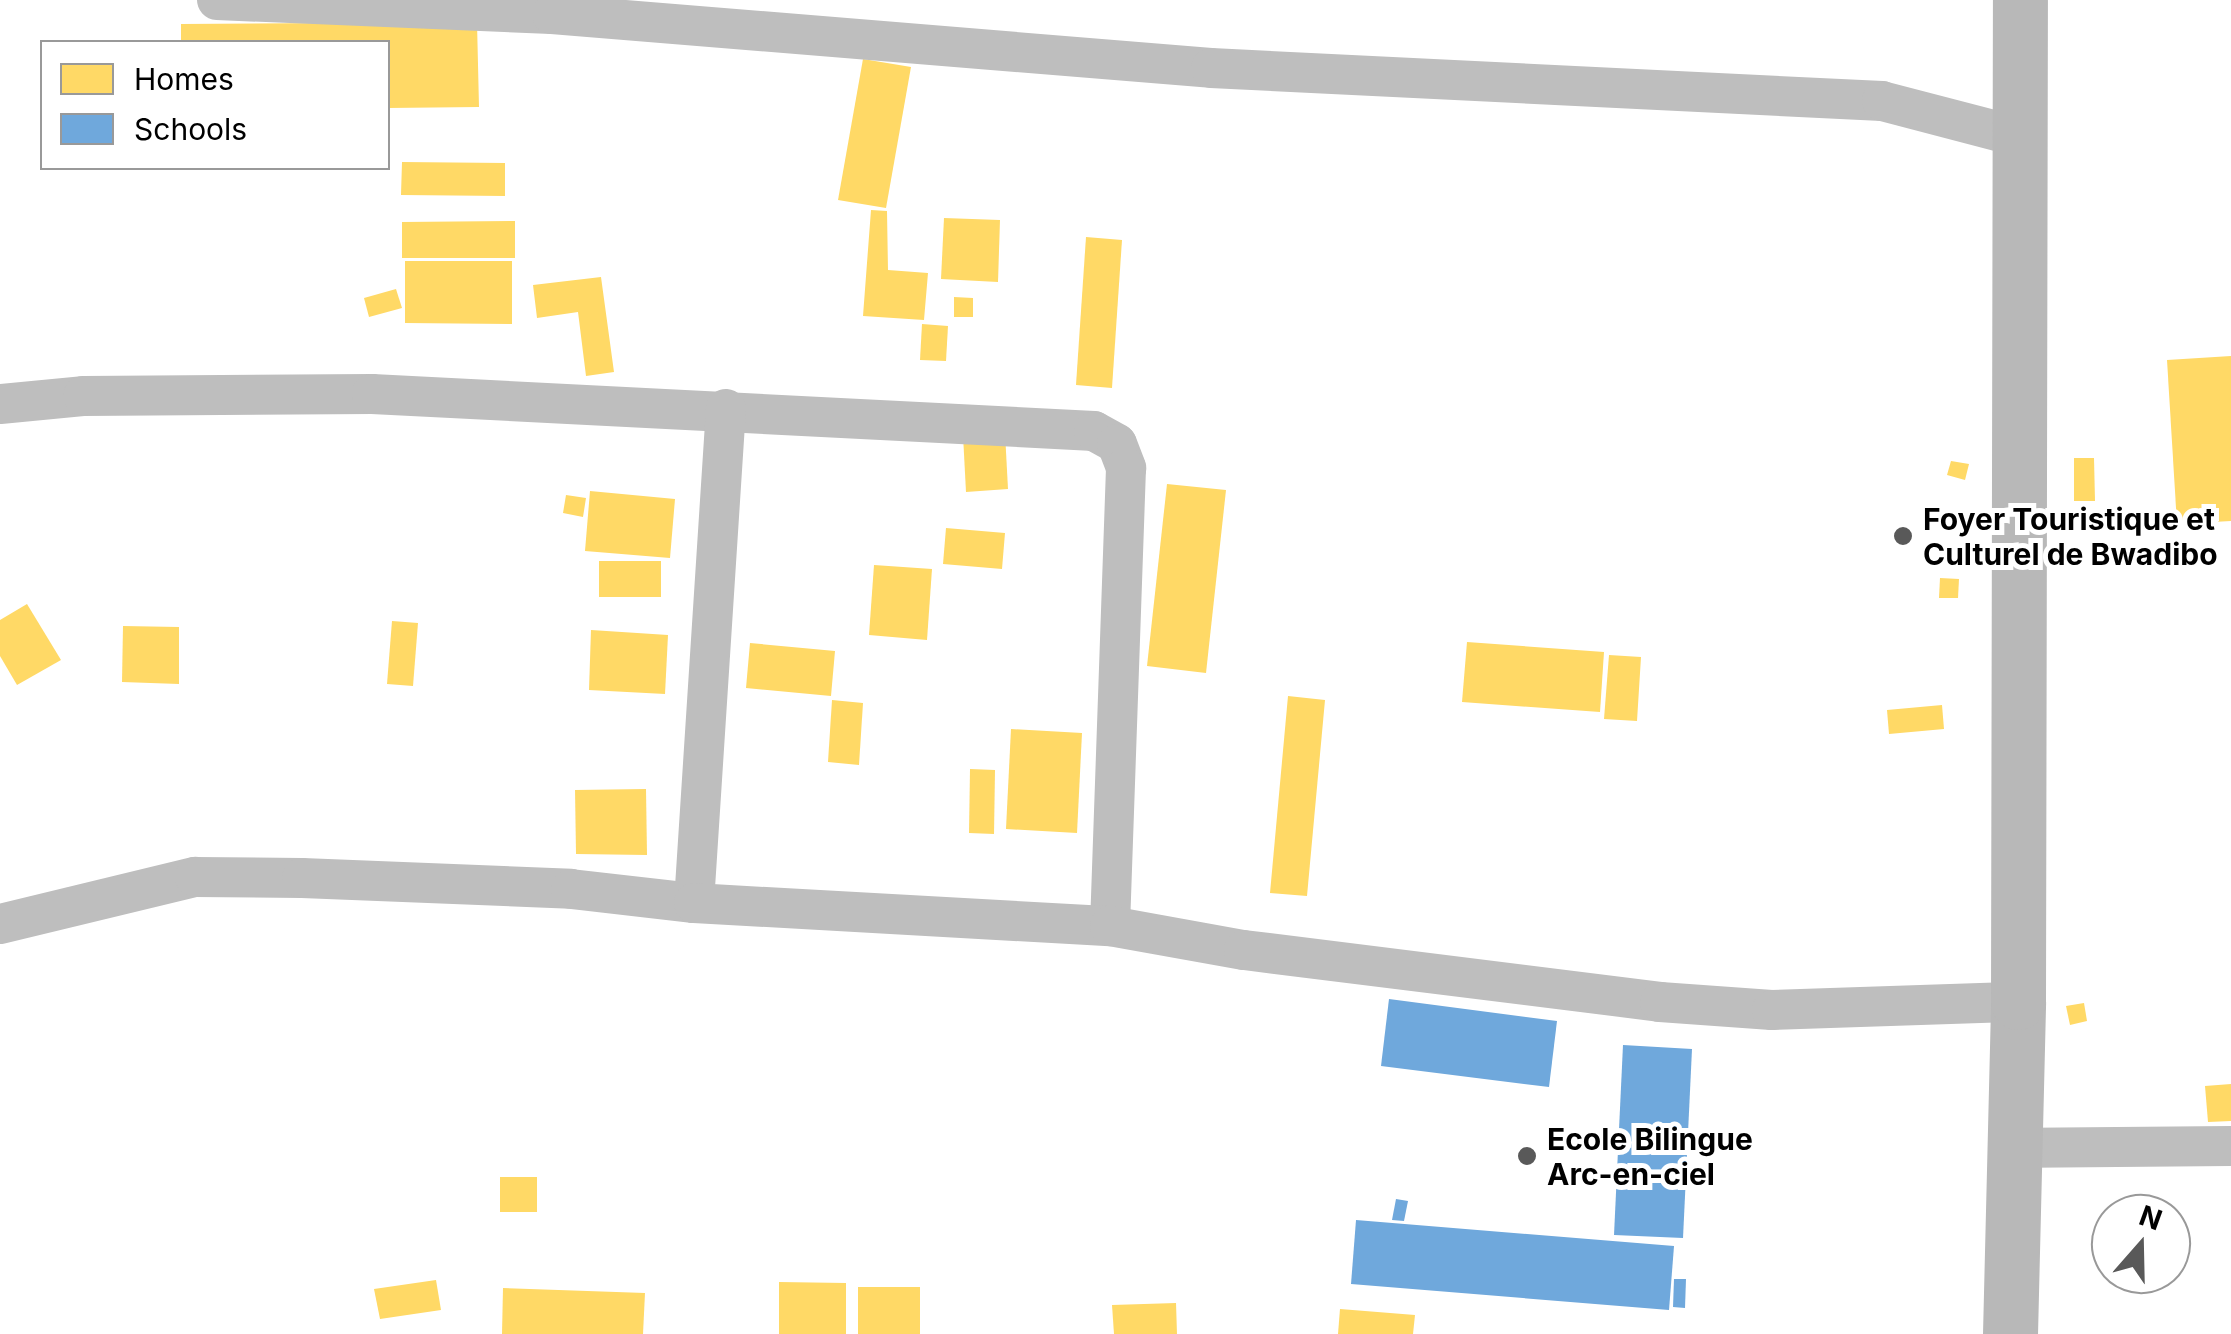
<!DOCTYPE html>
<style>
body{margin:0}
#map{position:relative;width:2231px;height:1334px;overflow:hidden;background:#fff;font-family:Inter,sans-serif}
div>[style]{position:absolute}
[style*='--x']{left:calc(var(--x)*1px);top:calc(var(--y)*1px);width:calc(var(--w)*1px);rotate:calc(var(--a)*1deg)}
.homes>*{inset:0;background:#ffd966}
.schools>*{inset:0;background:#6fa8dc}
.street>*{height:40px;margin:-20px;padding:0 20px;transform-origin:20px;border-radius:20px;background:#bebebe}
.secondary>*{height:55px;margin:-27.5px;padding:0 27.5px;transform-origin:27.5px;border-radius:27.5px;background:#b8b8b8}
.dots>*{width:28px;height:28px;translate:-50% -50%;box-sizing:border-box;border:5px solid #fff;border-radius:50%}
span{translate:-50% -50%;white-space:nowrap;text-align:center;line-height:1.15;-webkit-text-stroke:10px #fff;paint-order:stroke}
.poi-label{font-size:30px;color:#000;font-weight:700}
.left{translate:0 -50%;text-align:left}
.legend{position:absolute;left:40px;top:40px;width:350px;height:130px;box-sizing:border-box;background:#fff;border:2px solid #999;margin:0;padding:12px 18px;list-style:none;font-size:30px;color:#000}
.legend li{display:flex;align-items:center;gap:20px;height:50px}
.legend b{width:50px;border:2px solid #999}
.north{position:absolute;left:2091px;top:1194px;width:100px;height:100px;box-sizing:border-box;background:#fff;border:2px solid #999;border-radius:50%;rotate:20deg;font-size:28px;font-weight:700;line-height:40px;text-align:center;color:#000}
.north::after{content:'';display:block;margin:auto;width:35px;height:45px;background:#595959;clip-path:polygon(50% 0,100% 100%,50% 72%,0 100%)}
</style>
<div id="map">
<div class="homes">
<i style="clip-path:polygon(477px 22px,479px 107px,388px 108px,388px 42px,181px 42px,181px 24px)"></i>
<i style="clip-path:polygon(863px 59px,911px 67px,886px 208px,838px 200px)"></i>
<i style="clip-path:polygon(402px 162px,505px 163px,505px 196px,401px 195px)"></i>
<i style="clip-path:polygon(871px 210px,887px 211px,888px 270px,928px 273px,924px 320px,863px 316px)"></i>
<i style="clip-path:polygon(944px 218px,1000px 220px,998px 282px,941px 279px)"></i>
<i style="clip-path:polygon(515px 221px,515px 258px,402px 258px,402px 222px)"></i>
<i style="clip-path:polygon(1086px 237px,1122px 240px,1112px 388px,1076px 385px)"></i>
<i style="clip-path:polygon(405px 261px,512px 261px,512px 324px,405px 323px)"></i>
<i style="clip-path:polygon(601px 277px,614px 372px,586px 376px,578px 312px,537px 318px,533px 285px)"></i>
<i style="clip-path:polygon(396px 289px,402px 308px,369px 317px,364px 298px)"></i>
<i style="clip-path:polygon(954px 297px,973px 298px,973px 317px,954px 317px)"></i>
<i style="clip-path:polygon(922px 324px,948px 326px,946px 361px,920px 360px)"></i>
<i style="clip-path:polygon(2231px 356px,2231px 521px,2177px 524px,2167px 360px)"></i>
<i style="clip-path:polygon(1005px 433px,1008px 489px,966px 492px,963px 435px)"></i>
<i style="clip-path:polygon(2074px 458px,2094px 458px,2095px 501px,2074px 501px)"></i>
<i style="clip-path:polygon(1951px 461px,1969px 464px,1965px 480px,1947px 475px)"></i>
<i style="clip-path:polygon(1167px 484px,1226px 490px,1206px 673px,1147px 666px)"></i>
<i style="clip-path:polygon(590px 491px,675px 499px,670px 558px,585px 551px)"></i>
<i style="clip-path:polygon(566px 495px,586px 498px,583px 517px,563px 513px)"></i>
<i style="clip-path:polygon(1942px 512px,1961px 512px,1961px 528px,1942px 528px)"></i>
<i style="clip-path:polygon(946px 528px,1005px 533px,1002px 569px,943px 564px)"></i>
<i style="clip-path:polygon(599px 561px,661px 561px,661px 597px,599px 597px)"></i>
<i style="clip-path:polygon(874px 565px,932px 569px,927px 640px,869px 635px)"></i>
<i style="clip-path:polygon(1940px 578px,1959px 579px,1958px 598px,1939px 598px)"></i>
<i style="clip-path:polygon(27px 604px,61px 660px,17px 685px,0 656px,0 620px)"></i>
<i style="clip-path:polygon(392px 621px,418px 623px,413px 686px,387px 684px)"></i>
<i style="clip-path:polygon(123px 626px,179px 627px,179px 684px,122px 682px)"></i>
<i style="clip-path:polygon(591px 630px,668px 635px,665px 694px,589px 690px)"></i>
<i style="clip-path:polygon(1467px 642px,1604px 652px,1600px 712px,1462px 702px)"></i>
<i style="clip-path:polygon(750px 643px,835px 651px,831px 696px,746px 688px)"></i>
<i style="clip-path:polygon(1609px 655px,1641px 657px,1637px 721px,1604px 719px)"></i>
<i style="clip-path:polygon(1288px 696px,1325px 700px,1307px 896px,1270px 893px)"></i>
<i style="clip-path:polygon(832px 700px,863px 703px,859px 765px,828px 762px)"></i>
<i style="clip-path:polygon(1942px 705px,1944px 729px,1889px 734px,1887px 710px)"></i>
<i style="clip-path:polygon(1011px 729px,1082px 733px,1077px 833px,1006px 829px)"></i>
<i style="clip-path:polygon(970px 769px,995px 770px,994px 834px,969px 833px)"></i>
<i style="clip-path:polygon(646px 789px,647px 855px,576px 854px,575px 790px)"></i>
<i style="clip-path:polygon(2084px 1003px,2087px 1021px,2070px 1025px,2066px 1006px)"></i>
<i style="clip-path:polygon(2231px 1084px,2231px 1121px,2208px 1122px,2205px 1086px)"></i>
<i style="clip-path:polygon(500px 1177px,537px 1177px,537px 1212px,500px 1212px)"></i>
<i style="clip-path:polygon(436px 1280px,441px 1310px,380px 1319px,374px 1289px)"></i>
<i style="clip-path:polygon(779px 1282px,846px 1283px,846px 1334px,779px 1334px)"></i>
<i style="clip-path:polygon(858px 1287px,920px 1287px,920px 1334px,858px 1334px)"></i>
<i style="clip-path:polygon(503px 1288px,645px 1293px,643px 1334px,502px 1334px)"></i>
<i style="clip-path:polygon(1176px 1303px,1177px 1334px,1114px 1334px,1112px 1305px)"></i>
<i style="clip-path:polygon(1340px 1309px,1415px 1315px,1413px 1334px,1338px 1334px)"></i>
</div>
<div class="schools">
<i style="clip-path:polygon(1389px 999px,1557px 1021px,1549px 1087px,1381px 1066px)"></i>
<i style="clip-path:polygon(1623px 1045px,1692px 1049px,1683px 1238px,1614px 1235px)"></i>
<i style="clip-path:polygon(1396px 1199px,1408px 1201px,1404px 1221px,1392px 1220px)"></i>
<i style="clip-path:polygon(1356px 1220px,1674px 1246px,1669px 1310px,1351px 1284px)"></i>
<i style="clip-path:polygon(1674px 1279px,1686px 1279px,1685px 1308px,1673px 1307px)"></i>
</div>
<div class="street">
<i style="--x:217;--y:0;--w:335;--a:2.4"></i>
<i style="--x:552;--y:14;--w:661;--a:4.68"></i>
<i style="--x:1211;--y:68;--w:672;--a:2.82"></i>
<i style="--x:1882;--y:101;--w:138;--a:14.6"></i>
<i style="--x:0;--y:404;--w:83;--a:-5.5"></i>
<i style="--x:83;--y:396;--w:289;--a:-0.4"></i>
<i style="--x:372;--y:394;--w:723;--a:2.93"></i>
<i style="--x:1094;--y:431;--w:26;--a:29"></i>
<i style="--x:1117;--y:444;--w:26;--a:69"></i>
<i style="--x:1126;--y:468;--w:458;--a:92"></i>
<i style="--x:694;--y:903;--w:495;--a:-86.3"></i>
<i style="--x:0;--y:924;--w:201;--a:-13.6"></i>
<i style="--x:195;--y:877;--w:107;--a:0.5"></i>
<i style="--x:302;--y:878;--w:269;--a:2.3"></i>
<i style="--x:571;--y:889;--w:124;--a:6.5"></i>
<i style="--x:694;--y:903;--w:417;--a:3.2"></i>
<i style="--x:1110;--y:926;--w:136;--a:10.2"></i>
<i style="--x:1244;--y:950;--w:419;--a:7.1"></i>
<i style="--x:1660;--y:1002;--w:112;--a:4.1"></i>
<i style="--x:1772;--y:1010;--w:246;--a:-1.9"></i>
<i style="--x:2014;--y:1148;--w:217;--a:-0.5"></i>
</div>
<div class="secondary">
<i style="--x:2010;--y:1334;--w:332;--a:-88.6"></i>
<i style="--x:2018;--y:1002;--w:1002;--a:-89.89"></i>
</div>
<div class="dots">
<i style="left:1903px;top:536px;background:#595959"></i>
<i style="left:1527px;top:1156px;background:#595959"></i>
</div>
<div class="poi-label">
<span class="left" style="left:1923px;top:536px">Foyer Touristique et<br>Culturel de Bwadibo</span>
<span class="left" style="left:1547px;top:1156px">Ecole Bilingue<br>Arc-en-ciel</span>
</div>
<ul class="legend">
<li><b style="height:28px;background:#ffd966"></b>Homes</li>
<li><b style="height:28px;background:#6fa8dc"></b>Schools</li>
</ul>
<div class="north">N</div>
</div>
